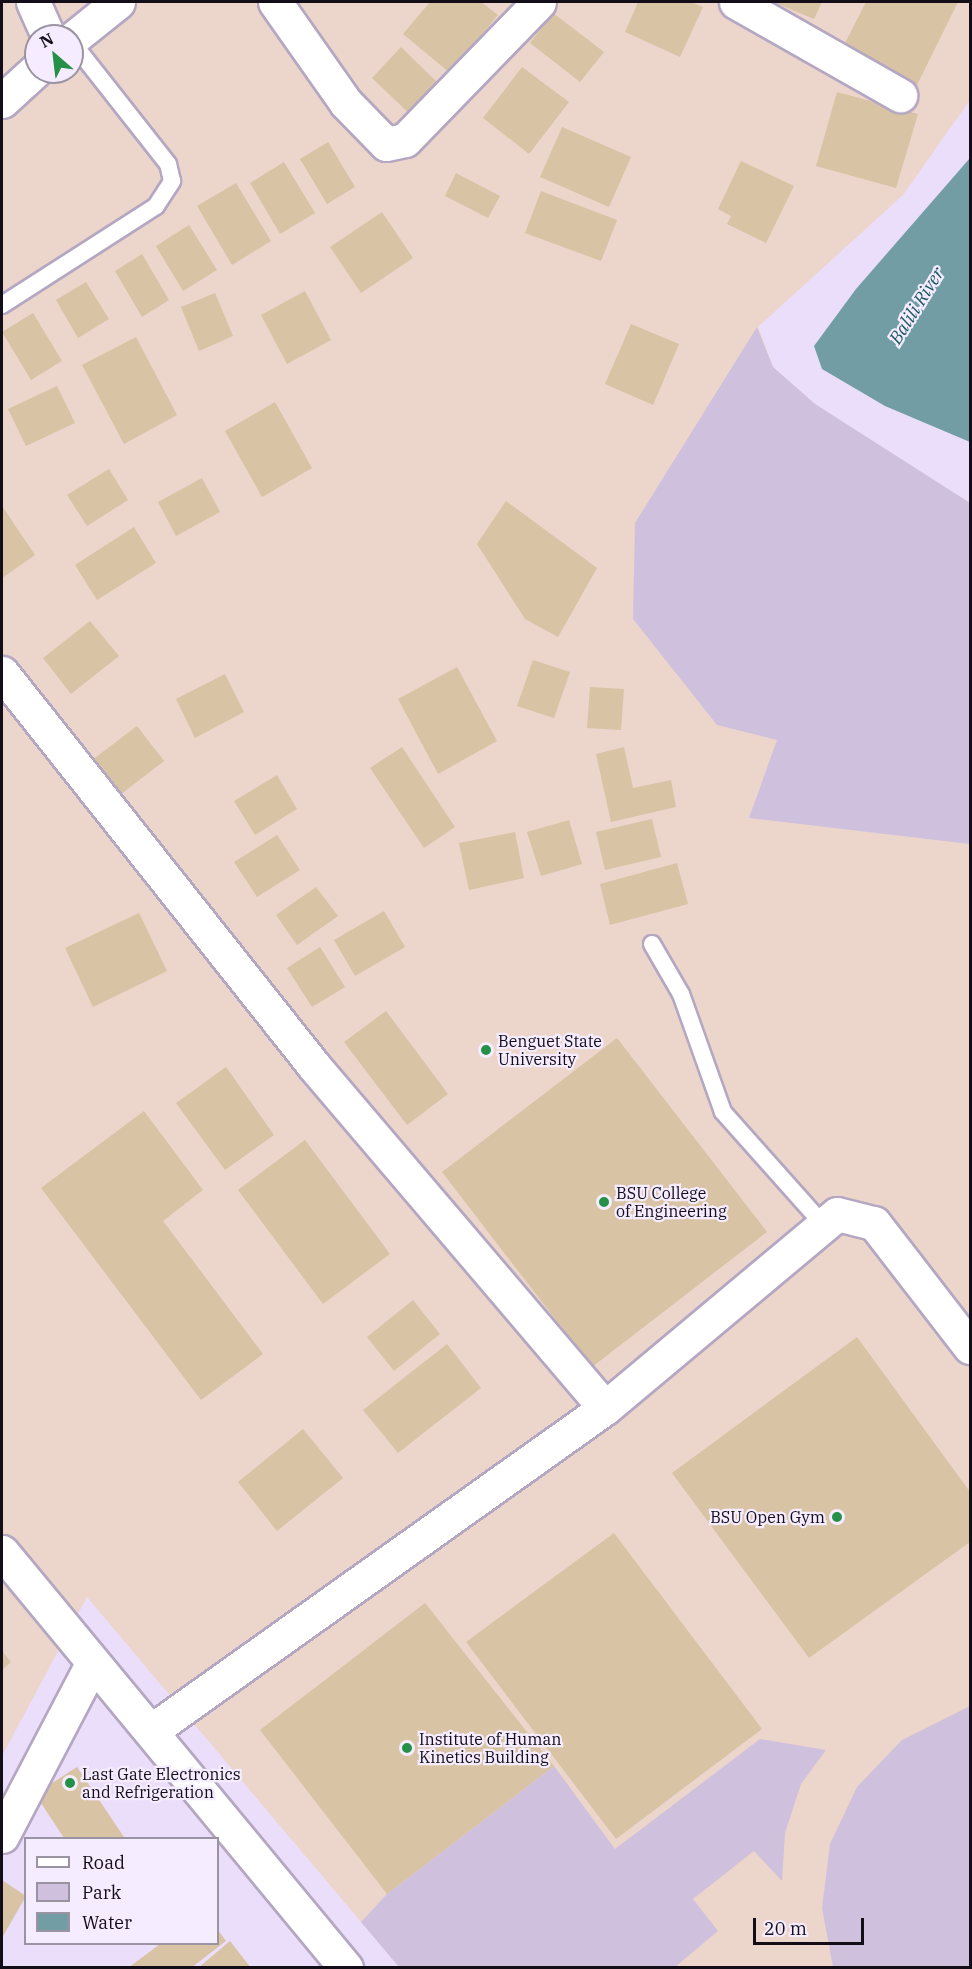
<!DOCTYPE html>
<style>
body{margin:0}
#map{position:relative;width:972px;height:1969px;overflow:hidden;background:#ebdefa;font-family:"IBM Plex Serif",serif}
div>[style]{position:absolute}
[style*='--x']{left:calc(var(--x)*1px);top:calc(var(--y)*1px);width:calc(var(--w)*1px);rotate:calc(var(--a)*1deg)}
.education>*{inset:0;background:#ecd5ca}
.green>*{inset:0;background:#cfc1dd}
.water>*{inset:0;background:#739da4}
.building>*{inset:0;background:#d8c3a5}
.roads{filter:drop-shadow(2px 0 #b4a7c2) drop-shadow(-2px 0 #b4a7c2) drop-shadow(0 2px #b4a7c2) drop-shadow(0 -2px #b4a7c2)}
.lane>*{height:16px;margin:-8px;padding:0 8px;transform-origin:8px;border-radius:8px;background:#fff}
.street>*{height:33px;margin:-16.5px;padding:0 16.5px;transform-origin:16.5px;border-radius:16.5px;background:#fff}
.highway>*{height:33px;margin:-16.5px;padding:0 16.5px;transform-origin:16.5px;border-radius:16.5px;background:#fff}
.dots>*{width:16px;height:16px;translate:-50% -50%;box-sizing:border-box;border:3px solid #f5edff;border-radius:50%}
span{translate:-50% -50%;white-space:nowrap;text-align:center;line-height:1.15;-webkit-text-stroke:4.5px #f5edff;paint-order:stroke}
.poi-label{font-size:16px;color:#120d17}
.left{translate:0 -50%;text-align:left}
.right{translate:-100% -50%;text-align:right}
.water-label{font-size:18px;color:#1a565f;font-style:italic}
.frame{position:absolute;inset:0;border:3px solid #120d17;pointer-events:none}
.legend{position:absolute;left:24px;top:1837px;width:195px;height:108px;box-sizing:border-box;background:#f5edff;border:2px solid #9a93a2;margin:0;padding:8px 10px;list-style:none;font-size:18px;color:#120d17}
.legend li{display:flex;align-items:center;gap:12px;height:30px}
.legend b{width:30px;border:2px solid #9a93a2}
.north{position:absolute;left:24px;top:24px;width:60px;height:60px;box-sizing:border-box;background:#f5edff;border:2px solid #9a93a2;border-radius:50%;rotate:332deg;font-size:16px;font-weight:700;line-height:24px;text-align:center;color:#120d17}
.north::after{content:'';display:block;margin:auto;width:21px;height:27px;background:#249048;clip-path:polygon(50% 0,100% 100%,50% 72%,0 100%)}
.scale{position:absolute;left:753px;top:1918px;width:111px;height:27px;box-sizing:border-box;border:3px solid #120d17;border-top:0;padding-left:8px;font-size:18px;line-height:21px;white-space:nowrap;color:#120d17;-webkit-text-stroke:4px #f5edff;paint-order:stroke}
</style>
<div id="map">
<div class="education">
<i style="clip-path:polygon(evenodd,2px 2px,970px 2px,970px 100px,903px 195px,758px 327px,773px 367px,815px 404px,970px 503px,970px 1967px,399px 1967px,87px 1597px,2px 1756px,2px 2px,36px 36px,72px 36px,72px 72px,36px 72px,36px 36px)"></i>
</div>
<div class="green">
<i style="clip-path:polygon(757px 327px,773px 367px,815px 404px,970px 503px,970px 844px,749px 818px,777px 740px,717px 725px,633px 619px,635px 523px)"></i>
<i style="clip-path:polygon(970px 1706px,970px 1967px,833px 1967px,822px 1908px,830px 1844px,857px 1787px,902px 1740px)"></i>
<i style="clip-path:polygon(760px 1739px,826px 1750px,801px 1784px,785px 1833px,782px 1881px,754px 1851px,693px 1899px,718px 1931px,675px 1967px,399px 1967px,361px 1922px,387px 1894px,554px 1766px,615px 1849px)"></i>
</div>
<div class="water">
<i style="clip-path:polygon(970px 158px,970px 442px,885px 406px,822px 369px,814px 346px,856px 289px)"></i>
</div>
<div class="building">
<i style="clip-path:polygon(430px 2px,481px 2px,498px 15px,450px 73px,403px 34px)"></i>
<i style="clip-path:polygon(638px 2px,691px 2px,703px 7px,680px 57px,625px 32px)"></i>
<i style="clip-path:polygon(773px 2px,822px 2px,814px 19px)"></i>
<i style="clip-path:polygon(866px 2px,958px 2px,916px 87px,841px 51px)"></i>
<i style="clip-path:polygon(553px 13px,604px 52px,580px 82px,530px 43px)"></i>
<i style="clip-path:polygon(401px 47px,444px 89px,415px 119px,372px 78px)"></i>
<i style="clip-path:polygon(522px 67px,569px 102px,529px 154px,483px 118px)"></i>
<i style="clip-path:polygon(837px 92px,918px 114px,896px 188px,816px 166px)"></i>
<i style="clip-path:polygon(562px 127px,631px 157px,609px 207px,540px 177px)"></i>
<i style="clip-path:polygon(328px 142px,355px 187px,327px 204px,300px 159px)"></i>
<i style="clip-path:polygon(741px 161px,794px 186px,766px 243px,727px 224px,731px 216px,718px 209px)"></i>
<i style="clip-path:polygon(284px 162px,315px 213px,280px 234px,250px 183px)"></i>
<i style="clip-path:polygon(456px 173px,500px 196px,488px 218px,445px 196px)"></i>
<i style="clip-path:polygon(236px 183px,271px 241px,232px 265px,197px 206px)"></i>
<i style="clip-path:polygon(541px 191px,617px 220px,601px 261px,525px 233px)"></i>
<i style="clip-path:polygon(382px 212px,413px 258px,361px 293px,330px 247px)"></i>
<i style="clip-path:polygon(189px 225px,217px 270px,183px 291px,156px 246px)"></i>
<i style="clip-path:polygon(142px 254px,169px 300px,142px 317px,115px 271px)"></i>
<i style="clip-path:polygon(86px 282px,109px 319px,78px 338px,56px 300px)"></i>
<i style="clip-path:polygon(305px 291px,331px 340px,287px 364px,261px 315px)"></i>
<i style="clip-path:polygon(215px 293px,233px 336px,199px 351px,181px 307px)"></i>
<i style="clip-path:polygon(33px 313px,62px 361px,31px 380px,2px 332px)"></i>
<i style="clip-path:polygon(631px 324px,679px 344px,653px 405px,605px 384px)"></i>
<i style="clip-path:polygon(136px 337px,177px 415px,124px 444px,82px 365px)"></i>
<i style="clip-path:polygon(57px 386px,75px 423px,26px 446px,8px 409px)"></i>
<i style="clip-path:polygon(275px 402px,312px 468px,262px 497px,225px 431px)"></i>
<i style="clip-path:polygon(109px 469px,128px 500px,87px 526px,67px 495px)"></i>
<i style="clip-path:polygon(202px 478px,220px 512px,176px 536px,158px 502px)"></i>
<i style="clip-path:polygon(506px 501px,597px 568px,558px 637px,525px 619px,477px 544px)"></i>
<i style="clip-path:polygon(2px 506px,35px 555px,2px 578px)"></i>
<i style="clip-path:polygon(134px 527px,156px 563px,97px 600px,75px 565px)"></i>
<i style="clip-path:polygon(90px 621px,119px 656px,71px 694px,43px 658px)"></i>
<i style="clip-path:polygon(533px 660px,570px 672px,554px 718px,517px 706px)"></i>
<i style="clip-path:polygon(457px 667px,497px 741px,438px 774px,398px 699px)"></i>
<i style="clip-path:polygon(225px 674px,244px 712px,195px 738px,176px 699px)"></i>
<i style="clip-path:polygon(590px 687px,624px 689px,621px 730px,587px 728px)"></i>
<i style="clip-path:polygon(137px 726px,164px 761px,111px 802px,83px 767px)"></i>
<i style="clip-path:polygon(402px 747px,455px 827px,424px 848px,370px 768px)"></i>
<i style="clip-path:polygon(624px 747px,633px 788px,671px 780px,676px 807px,611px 822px,596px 754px)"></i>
<i style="clip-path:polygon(277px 775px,297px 809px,255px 835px,234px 801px)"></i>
<i style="clip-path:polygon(652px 819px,661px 857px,605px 870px,596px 832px)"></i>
<i style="clip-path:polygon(569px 820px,582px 864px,541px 876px,527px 832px)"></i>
<i style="clip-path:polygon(515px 832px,524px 878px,469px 890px,459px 843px)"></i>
<i style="clip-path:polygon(277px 835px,300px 870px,257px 897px,234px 862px)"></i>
<i style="clip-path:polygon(677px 863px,688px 904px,610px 925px,600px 884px)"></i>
<i style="clip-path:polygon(316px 887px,338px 916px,297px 945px,276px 915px)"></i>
<i style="clip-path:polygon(384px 911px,405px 947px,355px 976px,334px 940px)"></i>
<i style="clip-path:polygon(139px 913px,167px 971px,93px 1007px,65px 948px)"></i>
<i style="clip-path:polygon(320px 947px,345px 987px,312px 1007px,287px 968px)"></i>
<i style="clip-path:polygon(386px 1011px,448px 1094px,407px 1125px,344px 1042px)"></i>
<i style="clip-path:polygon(617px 1038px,767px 1232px,592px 1367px,442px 1172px)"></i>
<i style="clip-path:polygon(226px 1067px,274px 1135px,225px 1170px,176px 1103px)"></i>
<i style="clip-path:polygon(144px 1111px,203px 1190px,163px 1221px,263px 1354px,201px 1400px,41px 1188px)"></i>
<i style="clip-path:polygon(305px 1140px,390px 1254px,323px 1304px,238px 1190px)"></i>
<i style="clip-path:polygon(413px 1300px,440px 1334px,394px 1371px,367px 1337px)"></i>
<i style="clip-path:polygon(857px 1337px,970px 1492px,970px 1542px,809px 1658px,672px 1473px)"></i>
<i style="clip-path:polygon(447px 1344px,481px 1388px,398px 1453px,363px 1410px)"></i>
<i style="clip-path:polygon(303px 1429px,343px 1478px,277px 1531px,238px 1482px)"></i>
<i style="clip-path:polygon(614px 1533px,762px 1729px,616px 1839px,466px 1642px)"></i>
<i style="clip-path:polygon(425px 1603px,554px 1766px,387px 1894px,260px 1730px)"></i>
<i style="clip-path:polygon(2px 1651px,11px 1662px,2px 1670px)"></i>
<i style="clip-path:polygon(77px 1767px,124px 1837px,121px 1838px,64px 1838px,35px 1794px)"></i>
<i style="clip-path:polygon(2px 1880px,26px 1896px,2px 1938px)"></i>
<i style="clip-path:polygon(218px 1930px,226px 1941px,191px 1968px,128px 1968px,160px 1944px,218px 1944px)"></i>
<i style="clip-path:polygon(230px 1941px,251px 1968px,198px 1968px)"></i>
</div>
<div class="roads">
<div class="lane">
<i style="--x:2;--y:305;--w:183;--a:-32.7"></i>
<i style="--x:156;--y:206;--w:30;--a:-57"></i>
<i style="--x:172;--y:181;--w:17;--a:-103"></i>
<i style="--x:168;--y:164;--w:155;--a:-128.2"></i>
<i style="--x:652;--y:944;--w:58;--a:59.9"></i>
<i style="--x:681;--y:994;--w:125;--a:70.4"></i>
<i style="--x:723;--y:1112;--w:147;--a:48.3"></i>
</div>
<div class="street">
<i style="--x:33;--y:2;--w:37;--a:66"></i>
<i style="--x:275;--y:2;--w:123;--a:54.9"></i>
<i style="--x:346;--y:103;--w:57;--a:45.7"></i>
<i style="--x:386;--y:144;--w:19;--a:-12"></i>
<i style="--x:405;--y:140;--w:192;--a:-45.8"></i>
<i style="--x:736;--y:2;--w:189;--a:29.6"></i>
<i style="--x:72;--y:39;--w:59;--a:-38.8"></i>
<i style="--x:2;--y:101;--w:46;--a:-42.4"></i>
<i style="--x:2;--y:673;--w:502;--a:51.55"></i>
<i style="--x:314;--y:1066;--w:449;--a:49.6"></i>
<i style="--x:151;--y:1731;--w:557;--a:-35.43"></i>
<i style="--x:605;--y:1408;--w:302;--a:-39.9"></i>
<i style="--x:837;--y:1214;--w:38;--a:14"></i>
<i style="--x:874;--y:1223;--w:157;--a:52.3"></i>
<i style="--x:2;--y:1836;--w:196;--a:-62.4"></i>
</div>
<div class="highway">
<i style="--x:2;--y:1552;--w:540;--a:50.41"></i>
</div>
</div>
<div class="dots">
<i style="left:486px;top:1050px;background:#249048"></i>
<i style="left:604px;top:1202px;background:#249048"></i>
<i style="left:837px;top:1517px;background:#249048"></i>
<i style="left:407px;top:1748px;background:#249048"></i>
<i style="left:70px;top:1783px;background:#249048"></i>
</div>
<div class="poi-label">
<span class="left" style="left:498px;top:1050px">Benguet State<br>University</span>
<span class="left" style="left:616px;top:1202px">BSU College<br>of Engineering</span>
<span class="right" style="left:825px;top:1517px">BSU Open Gym</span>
<span class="left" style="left:419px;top:1748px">Institute of Human<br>Kinetics Building</span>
<span class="left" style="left:82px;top:1783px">Last Gate Electronics<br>and Refrigeration</span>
</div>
<div class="water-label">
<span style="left:917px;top:306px;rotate:-58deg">Balili River</span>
</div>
<div class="frame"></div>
<ul class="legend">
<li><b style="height:8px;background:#fff"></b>Road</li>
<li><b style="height:16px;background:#cfc1dd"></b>Park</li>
<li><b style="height:16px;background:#739da4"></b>Water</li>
</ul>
<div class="north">N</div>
<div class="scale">20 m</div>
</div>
